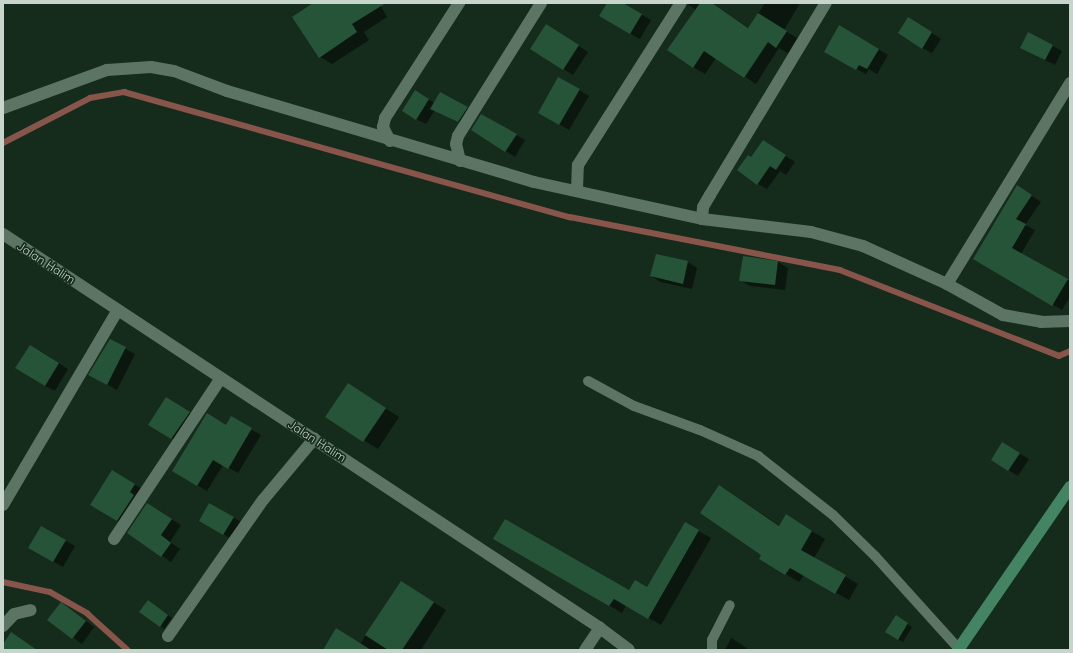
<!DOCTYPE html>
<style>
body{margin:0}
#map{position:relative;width:1073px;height:653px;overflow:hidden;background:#152b1c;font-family:Quicksand,sans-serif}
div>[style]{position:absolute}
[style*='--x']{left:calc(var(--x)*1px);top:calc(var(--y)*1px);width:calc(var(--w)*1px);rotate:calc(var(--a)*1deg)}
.shadow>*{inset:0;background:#0007}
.stream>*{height:5.5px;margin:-2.75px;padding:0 2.75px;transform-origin:2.75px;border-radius:2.75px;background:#88554b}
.building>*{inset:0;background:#265438}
.lane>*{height:10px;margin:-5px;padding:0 5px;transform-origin:5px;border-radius:5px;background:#5c7463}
.street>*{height:12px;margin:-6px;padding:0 6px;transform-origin:6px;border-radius:6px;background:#5c7463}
.secondary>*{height:12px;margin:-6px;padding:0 6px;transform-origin:6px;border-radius:6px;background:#438462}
span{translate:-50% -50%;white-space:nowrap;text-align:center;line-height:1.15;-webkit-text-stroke:3.5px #152b1c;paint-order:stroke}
.street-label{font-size:12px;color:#c8d5cc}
.frame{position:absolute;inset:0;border:4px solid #c8d5cc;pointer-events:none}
</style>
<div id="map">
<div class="shadow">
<i style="clip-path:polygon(315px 3px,379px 3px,387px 17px,364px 32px,369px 40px,332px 64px,320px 57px)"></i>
<i style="clip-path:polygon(608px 3px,621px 3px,651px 20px,640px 39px,600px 16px)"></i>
<i style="clip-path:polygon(686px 3px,712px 3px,749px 28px,765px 3px,800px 3px,784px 30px,797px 38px,788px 53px,779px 48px,756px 84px,716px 58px,705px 74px,693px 67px,696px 10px)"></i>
<i style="clip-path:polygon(918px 24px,941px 39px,932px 53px,922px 48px)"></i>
<i style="clip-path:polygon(840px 27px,888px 55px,877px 74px,869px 69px,866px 74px,834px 57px)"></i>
<i style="clip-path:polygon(556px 31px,588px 52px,573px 75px,532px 49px)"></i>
<i style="clip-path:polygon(1029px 33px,1062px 51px,1055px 65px,1031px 53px)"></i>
<i style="clip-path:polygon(559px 78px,589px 96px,569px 130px,539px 112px)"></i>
<i style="clip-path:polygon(424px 97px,435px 103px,467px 107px,476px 113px,468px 127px,435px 110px,426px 124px,416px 119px)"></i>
<i style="clip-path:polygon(481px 115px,525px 140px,515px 157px,472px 130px)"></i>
<i style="clip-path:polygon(772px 147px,795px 162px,786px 175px,780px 171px,767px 189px,758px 184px,751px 158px)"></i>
<i style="clip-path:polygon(1026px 192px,1041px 202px,1025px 225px,1035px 230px,1021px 254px,1070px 281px,1070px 297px,1062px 310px,975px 259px)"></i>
<i style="clip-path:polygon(744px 257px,778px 262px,788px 268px,785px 290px,750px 286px,740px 280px)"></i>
<i style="clip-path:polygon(688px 262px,697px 268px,692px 289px,661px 282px,651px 276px)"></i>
<i style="clip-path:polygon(110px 340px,135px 354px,117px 390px,99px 380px)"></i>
<i style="clip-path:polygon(40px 351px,68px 369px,55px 391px,45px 386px)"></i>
<i style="clip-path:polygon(362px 393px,399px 417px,378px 449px,327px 417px)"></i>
<i style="clip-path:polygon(175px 404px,198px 418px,181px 444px,150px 424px)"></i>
<i style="clip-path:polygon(231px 418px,261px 435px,238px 473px,223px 465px,207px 491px,173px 471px,226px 426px)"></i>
<i style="clip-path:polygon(1012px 449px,1029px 459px,1018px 476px,992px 460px)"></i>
<i style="clip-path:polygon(122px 477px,144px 490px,127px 526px,117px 521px)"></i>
<i style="clip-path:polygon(720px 486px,780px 526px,800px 524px,825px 539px,814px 558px,858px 584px,849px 600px,804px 575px,799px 582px,760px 559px,763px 555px)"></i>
<i style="clip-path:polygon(210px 504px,243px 523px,233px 540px,200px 520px)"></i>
<i style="clip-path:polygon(157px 510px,181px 525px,170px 542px,180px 549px,171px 562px,129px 532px)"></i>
<i style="clip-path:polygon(685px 524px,711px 538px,661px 625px,626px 605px,622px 613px,495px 539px,629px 592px,648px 589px)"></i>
<i style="clip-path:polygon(41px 527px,75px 546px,63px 567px,30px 548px)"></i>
<i style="clip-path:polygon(401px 582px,446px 610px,421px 650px,325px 650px,360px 644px)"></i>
<i style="clip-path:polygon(148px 601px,172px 618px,164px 629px,160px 626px)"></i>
<i style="clip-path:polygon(70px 609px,94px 627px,82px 644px,49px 620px)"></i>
<i style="clip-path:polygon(896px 617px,912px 627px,903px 642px,886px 632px)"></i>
<i style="clip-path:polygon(731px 638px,747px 648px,746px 650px,725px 650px)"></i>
</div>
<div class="stream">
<i style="--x:3;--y:143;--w:98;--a:-27.3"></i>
<i style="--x:90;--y:98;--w:35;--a:-10"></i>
<i style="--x:124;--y:92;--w:463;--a:15.7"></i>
<i style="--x:570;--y:217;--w:275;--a:11.1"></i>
<i style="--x:840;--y:270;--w:235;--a:21.4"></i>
<i style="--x:1059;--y:356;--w:12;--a:-24"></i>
<i style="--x:3;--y:582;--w:48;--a:12"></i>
<i style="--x:50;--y:592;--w:43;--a:29.6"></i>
<i style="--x:87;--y:613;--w:55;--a:42.1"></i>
</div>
<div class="building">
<i style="clip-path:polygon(313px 3px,386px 3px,352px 24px,357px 32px,319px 58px,292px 17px)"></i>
<i style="clip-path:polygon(607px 3px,623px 3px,642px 14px,630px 34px,599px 16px)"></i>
<i style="clip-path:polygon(700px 3px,712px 3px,748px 28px,758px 13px,787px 31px,776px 48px,768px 42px,744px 78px,704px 51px,693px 68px,667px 50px)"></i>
<i style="clip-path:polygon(908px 17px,932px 32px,922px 49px,898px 33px)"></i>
<i style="clip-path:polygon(546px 24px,579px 45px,563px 70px,530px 49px)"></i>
<i style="clip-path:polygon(839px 25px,879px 49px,867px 69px,859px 65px,856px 70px,824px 52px)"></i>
<i style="clip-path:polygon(1028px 32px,1053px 45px,1045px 60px,1020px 48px)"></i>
<i style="clip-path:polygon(558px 77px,580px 89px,559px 125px,538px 113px)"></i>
<i style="clip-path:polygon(415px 90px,429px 99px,416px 120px,402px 111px)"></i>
<i style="clip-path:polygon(440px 92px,468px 107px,458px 122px,430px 109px)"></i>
<i style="clip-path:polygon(481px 114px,517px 134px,505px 152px,471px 130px)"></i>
<i style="clip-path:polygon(763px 140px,786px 155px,776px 170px,770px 166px,757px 185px,737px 170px,748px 155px,751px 157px)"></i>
<i style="clip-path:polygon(1017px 185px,1032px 195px,1016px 219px,1026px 224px,1012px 248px,1068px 279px,1052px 306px,973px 259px)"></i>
<i style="clip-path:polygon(656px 254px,688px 261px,683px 284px,650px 276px)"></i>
<i style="clip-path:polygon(743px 256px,778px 261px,775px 285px,739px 281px)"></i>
<i style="clip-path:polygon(110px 339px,126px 347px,107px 385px,88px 375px)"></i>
<i style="clip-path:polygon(30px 345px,59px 363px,45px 386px,15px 368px)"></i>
<i style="clip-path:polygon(348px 383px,386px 408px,363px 442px,325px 417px)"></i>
<i style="clip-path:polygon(166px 397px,190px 412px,171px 439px,148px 425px)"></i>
<i style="clip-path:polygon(207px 413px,226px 425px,231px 416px,252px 428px,228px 469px,213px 460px,197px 486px,172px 471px)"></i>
<i style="clip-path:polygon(1002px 442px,1020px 453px,1008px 471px,991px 460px)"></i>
<i style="clip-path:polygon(112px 470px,135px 484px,130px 492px,134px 495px,117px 521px,90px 505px)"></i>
<i style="clip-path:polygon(719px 485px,779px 526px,786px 514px,812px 531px,801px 550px,846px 575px,835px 594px,790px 568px,785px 575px,759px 559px,761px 555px,700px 513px)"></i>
<i style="clip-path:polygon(147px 503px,172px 519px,161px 535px,171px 543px,161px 557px,127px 533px)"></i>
<i style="clip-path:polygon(209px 503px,234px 517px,223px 535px,199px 521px)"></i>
<i style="clip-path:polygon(505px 519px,629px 590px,635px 580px,647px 587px,685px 522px,699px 530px,648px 619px,614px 599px,609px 606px,493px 539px)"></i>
<i style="clip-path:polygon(41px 526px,66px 540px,53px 562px,28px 548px)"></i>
<i style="clip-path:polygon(401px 581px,434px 602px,402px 650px,388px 650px,365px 635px)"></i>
<i style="clip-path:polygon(148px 600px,168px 615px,160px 627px,139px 612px)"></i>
<i style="clip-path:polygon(61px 602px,86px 621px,72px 639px,47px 620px)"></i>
<i style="clip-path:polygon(896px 615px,908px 623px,898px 640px,885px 632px)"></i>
<i style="clip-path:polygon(336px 628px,371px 650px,323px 650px)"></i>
<i style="clip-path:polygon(11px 632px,37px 650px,3px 650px,3px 644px)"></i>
</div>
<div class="lane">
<i style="--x:588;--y:381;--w:52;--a:28.5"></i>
<i style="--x:634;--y:406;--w:70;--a:20"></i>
<i style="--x:700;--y:430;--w:64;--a:24.1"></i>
<i style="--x:758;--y:456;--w:95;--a:38.2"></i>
<i style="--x:833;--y:515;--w:59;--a:44.3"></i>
<i style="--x:875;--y:556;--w:125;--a:47.9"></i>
<i style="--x:712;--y:650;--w:10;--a:-90"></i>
<i style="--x:712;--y:640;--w:39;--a:-63"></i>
</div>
<div class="street">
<i style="--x:3;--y:108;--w:111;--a:-20.1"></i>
<i style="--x:107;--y:70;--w:44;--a:-3.9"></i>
<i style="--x:151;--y:67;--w:23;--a:10"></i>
<i style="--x:174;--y:71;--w:57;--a:20.7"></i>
<i style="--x:227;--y:91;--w:320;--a:16.5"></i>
<i style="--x:534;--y:182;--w:172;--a:12.4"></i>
<i style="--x:702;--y:219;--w:110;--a:6.8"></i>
<i style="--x:811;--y:232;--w:54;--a:15.1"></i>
<i style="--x:863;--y:246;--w:92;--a:24.3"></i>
<i style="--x:947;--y:284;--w:64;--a:29"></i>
<i style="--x:1003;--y:315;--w:39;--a:10"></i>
<i style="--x:1041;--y:322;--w:29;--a:-2"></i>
<i style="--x:390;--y:141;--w:16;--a:-117"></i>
<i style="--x:383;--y:127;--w:9;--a:-77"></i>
<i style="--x:385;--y:118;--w:137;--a:-57.2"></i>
<i style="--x:460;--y:161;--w:17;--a:-103"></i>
<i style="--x:456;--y:144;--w:8;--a:-76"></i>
<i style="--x:458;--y:136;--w:157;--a:-58"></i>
<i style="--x:577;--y:190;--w:25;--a:-88"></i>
<i style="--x:578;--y:165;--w:192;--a:-57.6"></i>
<i style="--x:702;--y:219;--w:12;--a:-85"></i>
<i style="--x:703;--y:207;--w:14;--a:-60"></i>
<i style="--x:710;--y:195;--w:224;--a:-58.9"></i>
<i style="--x:3;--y:234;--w:715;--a:33.42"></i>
<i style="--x:600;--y:628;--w:36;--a:37"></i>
<i style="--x:947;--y:284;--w:236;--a:-58.5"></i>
<i style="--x:3;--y:505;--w:226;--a:-59.5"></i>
<i style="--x:114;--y:539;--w:193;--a:-56.4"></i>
<i style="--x:3;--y:626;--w:16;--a:-47"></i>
<i style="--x:14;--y:614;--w:17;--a:-13"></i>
<i style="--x:168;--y:636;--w:166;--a:-55.1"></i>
<i style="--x:263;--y:500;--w:80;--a:-50.1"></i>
<i style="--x:585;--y:650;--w:27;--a:-56"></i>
</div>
<div class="secondary">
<i style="--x:958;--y:650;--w:198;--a:-55.5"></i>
</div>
<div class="street-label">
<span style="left:46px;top:263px;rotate:33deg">Jalan Halim</span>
<span style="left:317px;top:441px;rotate:33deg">Jalan Halim</span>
</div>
<div class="frame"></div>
</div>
